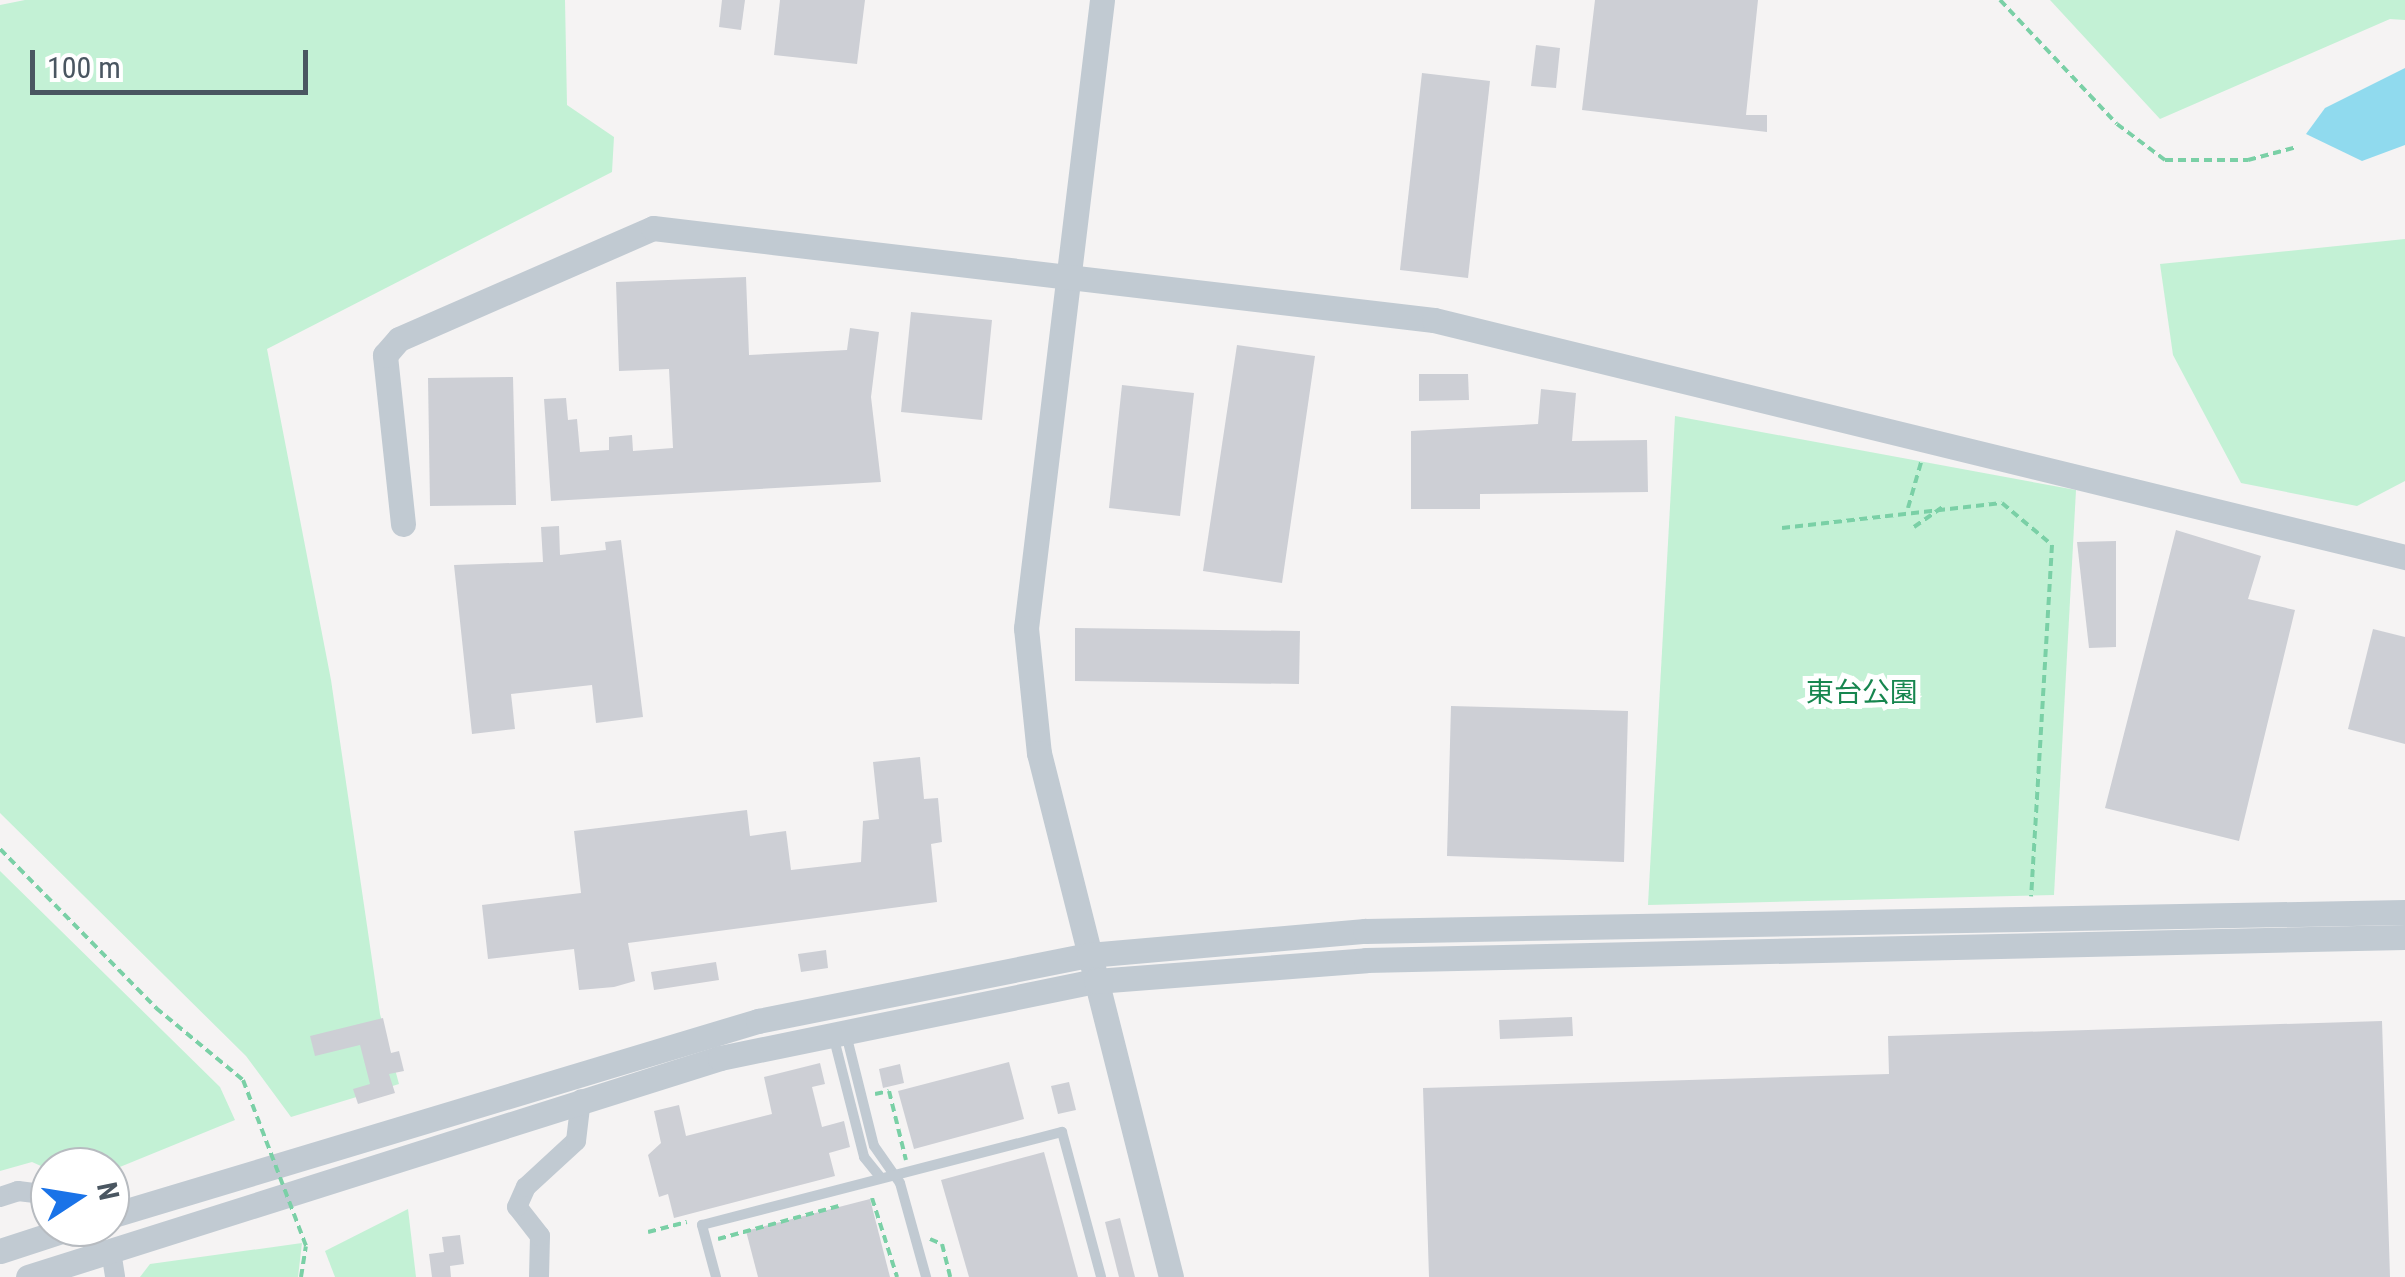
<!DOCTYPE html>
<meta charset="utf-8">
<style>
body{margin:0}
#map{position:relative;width:2405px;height:1277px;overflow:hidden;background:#f5f3f3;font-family:"Roboto Condensed","Noto Sans JP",sans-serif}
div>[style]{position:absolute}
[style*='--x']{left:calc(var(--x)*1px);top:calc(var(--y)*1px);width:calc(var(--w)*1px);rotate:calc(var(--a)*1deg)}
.green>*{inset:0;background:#c3f1d5}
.water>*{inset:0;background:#90daee}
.building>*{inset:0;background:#cdcfd5}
.path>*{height:4px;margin-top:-2px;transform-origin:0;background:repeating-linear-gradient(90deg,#7ad0a6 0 8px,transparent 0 13px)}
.service>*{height:10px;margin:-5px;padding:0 5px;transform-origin:5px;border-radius:5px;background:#c1cad2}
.minor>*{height:20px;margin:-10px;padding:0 10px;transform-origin:10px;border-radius:10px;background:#c1cad2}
.tertiary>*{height:25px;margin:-12.5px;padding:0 12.5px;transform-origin:12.5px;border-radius:12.5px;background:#c1cad2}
.path-bridge>*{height:4px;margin-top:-2px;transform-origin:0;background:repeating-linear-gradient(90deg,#7ad0a6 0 8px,transparent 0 13px)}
span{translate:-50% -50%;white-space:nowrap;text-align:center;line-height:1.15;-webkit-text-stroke:10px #fff;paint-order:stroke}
.park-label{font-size:28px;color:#17864f}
.north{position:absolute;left:30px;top:1147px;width:100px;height:100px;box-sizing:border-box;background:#fff;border:2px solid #b7bbc0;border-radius:50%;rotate:78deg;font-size:28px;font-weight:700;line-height:40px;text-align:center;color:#4a5661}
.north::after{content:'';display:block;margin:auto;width:35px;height:45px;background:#1a73e8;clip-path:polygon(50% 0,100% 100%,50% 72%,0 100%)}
.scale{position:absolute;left:30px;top:50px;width:278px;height:45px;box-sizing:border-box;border:5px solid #4a5661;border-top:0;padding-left:12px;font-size:30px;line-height:35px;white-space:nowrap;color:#4a5661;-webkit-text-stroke:8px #fff;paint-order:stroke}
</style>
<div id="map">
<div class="green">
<i style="clip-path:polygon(25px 0,565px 0,567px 105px,614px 137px,612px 172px,267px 349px,331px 680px,380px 1014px,399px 1084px,291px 1117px,246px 1056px,0 813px,0 5px)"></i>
<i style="clip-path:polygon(2050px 0,2405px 0,2405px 20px,2390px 19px,2160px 119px)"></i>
<i style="clip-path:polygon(2405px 239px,2405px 481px,2357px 506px,2241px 483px,2173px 355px,2160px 264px)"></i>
<i style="clip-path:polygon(1675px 416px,2076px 490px,2054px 895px,1648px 905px)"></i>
<i style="clip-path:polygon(0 871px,220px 1087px,235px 1120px,110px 1171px,50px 1170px,32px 1162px,0 1171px)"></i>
<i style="clip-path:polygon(408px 1209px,416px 1277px,335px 1277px,325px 1251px)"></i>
<i style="clip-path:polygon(302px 1243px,298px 1277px,140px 1277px,150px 1264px)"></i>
</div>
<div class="water">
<i style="clip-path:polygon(2405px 68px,2405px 145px,2362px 161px,2306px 134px,2325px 108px)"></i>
</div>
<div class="building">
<i style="clip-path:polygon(722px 0,745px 0,741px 30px,719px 27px)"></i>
<i style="clip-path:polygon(780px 0,865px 0,857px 64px,774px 55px)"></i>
<i style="clip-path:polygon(1595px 0,1758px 0,1746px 115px,1767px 115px,1767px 132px,1582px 110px)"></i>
<i style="clip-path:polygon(1536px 45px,1560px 48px,1556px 88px,1531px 86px)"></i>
<i style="clip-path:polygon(1422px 73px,1490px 81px,1468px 278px,1400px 270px)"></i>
<i style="clip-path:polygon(746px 277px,749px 355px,847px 350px,850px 328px,879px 332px,871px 397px,881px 482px,551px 501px,544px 399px,566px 398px,568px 420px,577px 419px,580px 452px,609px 450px,609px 437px,632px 435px,633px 451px,673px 448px,669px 369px,619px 371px,616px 282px)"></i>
<i style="clip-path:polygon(911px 312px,992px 320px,982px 420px,901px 412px)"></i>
<i style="clip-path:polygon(1237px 345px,1315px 356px,1282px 583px,1203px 571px)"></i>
<i style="clip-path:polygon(1419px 374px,1468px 374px,1469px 400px,1419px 401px)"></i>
<i style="clip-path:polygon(513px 377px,516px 505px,430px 506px,428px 378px)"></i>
<i style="clip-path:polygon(1122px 385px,1194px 393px,1180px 516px,1109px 508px)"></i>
<i style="clip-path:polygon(1541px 389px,1576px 393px,1572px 441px,1647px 440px,1648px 492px,1480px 494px,1480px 509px,1411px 509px,1411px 431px,1538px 424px)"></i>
<i style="clip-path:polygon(559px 526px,560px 555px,606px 550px,605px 542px,621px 540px,643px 717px,596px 723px,592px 685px,511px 694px,515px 729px,472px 734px,454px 565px,543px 562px,541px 527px)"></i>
<i style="clip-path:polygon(2176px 530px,2261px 556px,2248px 599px,2295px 610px,2239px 841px,2105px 808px)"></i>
<i style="clip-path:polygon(2116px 541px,2116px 647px,2089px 648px,2077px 542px)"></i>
<i style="clip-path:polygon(1075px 628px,1300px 631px,1299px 684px,1075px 681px)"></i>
<i style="clip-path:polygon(2373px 629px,2405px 637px,2405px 744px,2348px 729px)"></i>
<i style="clip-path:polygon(1451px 706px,1628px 711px,1624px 862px,1447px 856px)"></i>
<i style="clip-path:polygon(920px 757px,924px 799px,938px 798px,942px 842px,931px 844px,937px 902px,628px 943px,635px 981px,614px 987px,579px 990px,574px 949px,488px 959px,482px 905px,581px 893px,574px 831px,747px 810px,750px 836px,786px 831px,791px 870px,861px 862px,863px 821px,879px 819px,873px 762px)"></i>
<i style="clip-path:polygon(826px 950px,828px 968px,801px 972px,798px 954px)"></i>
<i style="clip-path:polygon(716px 962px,719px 980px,654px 990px,651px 972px)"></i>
<i style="clip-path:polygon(1572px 1017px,1573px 1036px,1500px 1039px,1499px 1020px)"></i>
<i style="clip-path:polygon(383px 1018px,391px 1053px,399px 1051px,404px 1071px,389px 1074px,395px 1093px,358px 1104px,353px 1089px,370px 1084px,360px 1045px,315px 1056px,310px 1036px)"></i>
<i style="clip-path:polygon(2382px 1021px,2390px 1277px,1429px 1277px,1423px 1088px,1889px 1074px,1888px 1036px)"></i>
<i style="clip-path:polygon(1009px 1062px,1024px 1119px,914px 1149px,898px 1091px)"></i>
<i style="clip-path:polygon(820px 1063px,825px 1084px,812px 1087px,822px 1127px,844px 1121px,850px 1147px,829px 1153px,835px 1176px,674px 1218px,668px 1194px,659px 1197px,648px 1155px,661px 1143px,654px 1111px,679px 1105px,686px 1136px,772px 1114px,764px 1077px)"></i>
<i style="clip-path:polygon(900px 1064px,904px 1083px,883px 1088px,879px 1069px)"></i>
<i style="clip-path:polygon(1069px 1082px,1076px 1110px,1058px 1114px,1051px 1086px)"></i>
<i style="clip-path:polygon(1044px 1152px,1078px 1277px,969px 1277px,941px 1180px)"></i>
<i style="clip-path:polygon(870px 1199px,890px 1277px,758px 1277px,746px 1231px)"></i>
<i style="clip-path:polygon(1120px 1218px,1135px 1277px,1119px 1277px,1105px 1222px)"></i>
<i style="clip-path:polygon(460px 1235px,464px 1264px,450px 1266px,451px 1277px,432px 1277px,429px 1254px,444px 1252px,442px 1237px)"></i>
</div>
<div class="path">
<i style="--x:2000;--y:0;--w:170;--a:46.7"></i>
<i style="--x:2117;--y:124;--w:60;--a:36.9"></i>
<i style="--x:2165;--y:160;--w:83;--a:0"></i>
<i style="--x:2248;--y:160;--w:51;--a:-14.9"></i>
<i style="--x:1908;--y:508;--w:51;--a:-74.1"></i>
<i style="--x:1914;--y:527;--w:38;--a:-35"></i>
<i style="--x:1782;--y:528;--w:221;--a:-6.5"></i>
<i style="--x:2002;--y:503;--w:65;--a:40"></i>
<i style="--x:2052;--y:545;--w:352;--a:93.4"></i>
<i style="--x:0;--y:849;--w:223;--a:45.5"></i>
<i style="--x:156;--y:1008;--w:113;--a:39.6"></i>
<i style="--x:875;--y:1094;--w:14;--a:-12"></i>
<i style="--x:889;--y:1091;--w:71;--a:76.2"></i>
<i style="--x:872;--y:1198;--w:83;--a:72.4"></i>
<i style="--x:648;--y:1232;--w:40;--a:-14.4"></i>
<i style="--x:718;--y:1239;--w:125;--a:-15.3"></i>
<i style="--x:930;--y:1239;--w:13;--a:23"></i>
<i style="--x:942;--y:1244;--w:34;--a:76"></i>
<i style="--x:301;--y:1277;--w:31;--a:-81"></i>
</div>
<div class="service">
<i style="--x:846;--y:1034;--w:115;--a:76"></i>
<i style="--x:874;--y:1146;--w:45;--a:54.9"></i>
<i style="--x:900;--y:1183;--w:98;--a:74.5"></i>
<i style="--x:833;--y:1035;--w:126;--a:75.7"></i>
<i style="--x:864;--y:1157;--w:27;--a:51"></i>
<i style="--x:716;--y:1277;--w:54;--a:-105.1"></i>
<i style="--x:702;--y:1225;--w:372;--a:-14.5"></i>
<i style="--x:1062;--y:1132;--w:150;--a:74.9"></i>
</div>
<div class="minor">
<i style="--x:0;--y:1197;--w:19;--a:-18"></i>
<i style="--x:18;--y:1191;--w:32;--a:7"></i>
<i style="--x:111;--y:1251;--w:26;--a:81"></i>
<i style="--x:539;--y:1277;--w:41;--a:-88.6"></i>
<i style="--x:540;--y:1236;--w:37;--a:-128"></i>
<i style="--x:517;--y:1207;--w:22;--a:-66"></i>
<i style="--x:526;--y:1187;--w:68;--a:-42.6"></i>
<i style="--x:576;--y:1141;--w:42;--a:-83.2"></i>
</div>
<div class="tertiary">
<i style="--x:1102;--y:0;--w:633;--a:96.9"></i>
<i style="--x:1026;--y:628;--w:126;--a:84.1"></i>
<i style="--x:1039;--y:753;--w:540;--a:75.86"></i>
<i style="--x:403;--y:524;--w:170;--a:-96.1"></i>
<i style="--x:385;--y:355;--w:21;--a:-49"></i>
<i style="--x:399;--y:339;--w:277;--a:-23.6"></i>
<i style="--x:653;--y:228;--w:786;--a:6.72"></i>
<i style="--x:1434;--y:320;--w:1000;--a:13.72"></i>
<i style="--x:110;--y:1216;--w:677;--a:-16.75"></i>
<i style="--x:758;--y:1021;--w:338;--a:-11.3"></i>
<i style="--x:1089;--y:955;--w:277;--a:-5"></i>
<i style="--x:1365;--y:931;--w:1040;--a:-1.05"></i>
<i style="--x:0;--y:1251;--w:78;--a:-18"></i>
<i style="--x:28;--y:1277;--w:726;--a:-17.56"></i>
<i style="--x:720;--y:1058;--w:384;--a:-11.6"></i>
<i style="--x:1096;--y:981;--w:271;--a:-4.4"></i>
<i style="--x:1366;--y:960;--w:1039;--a:-1.27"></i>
</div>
<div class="path-bridge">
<i style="--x:243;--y:1080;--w:178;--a:69.2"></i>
</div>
<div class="park-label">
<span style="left:1862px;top:693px">東台公園</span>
</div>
<div class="north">N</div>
<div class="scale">100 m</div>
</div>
